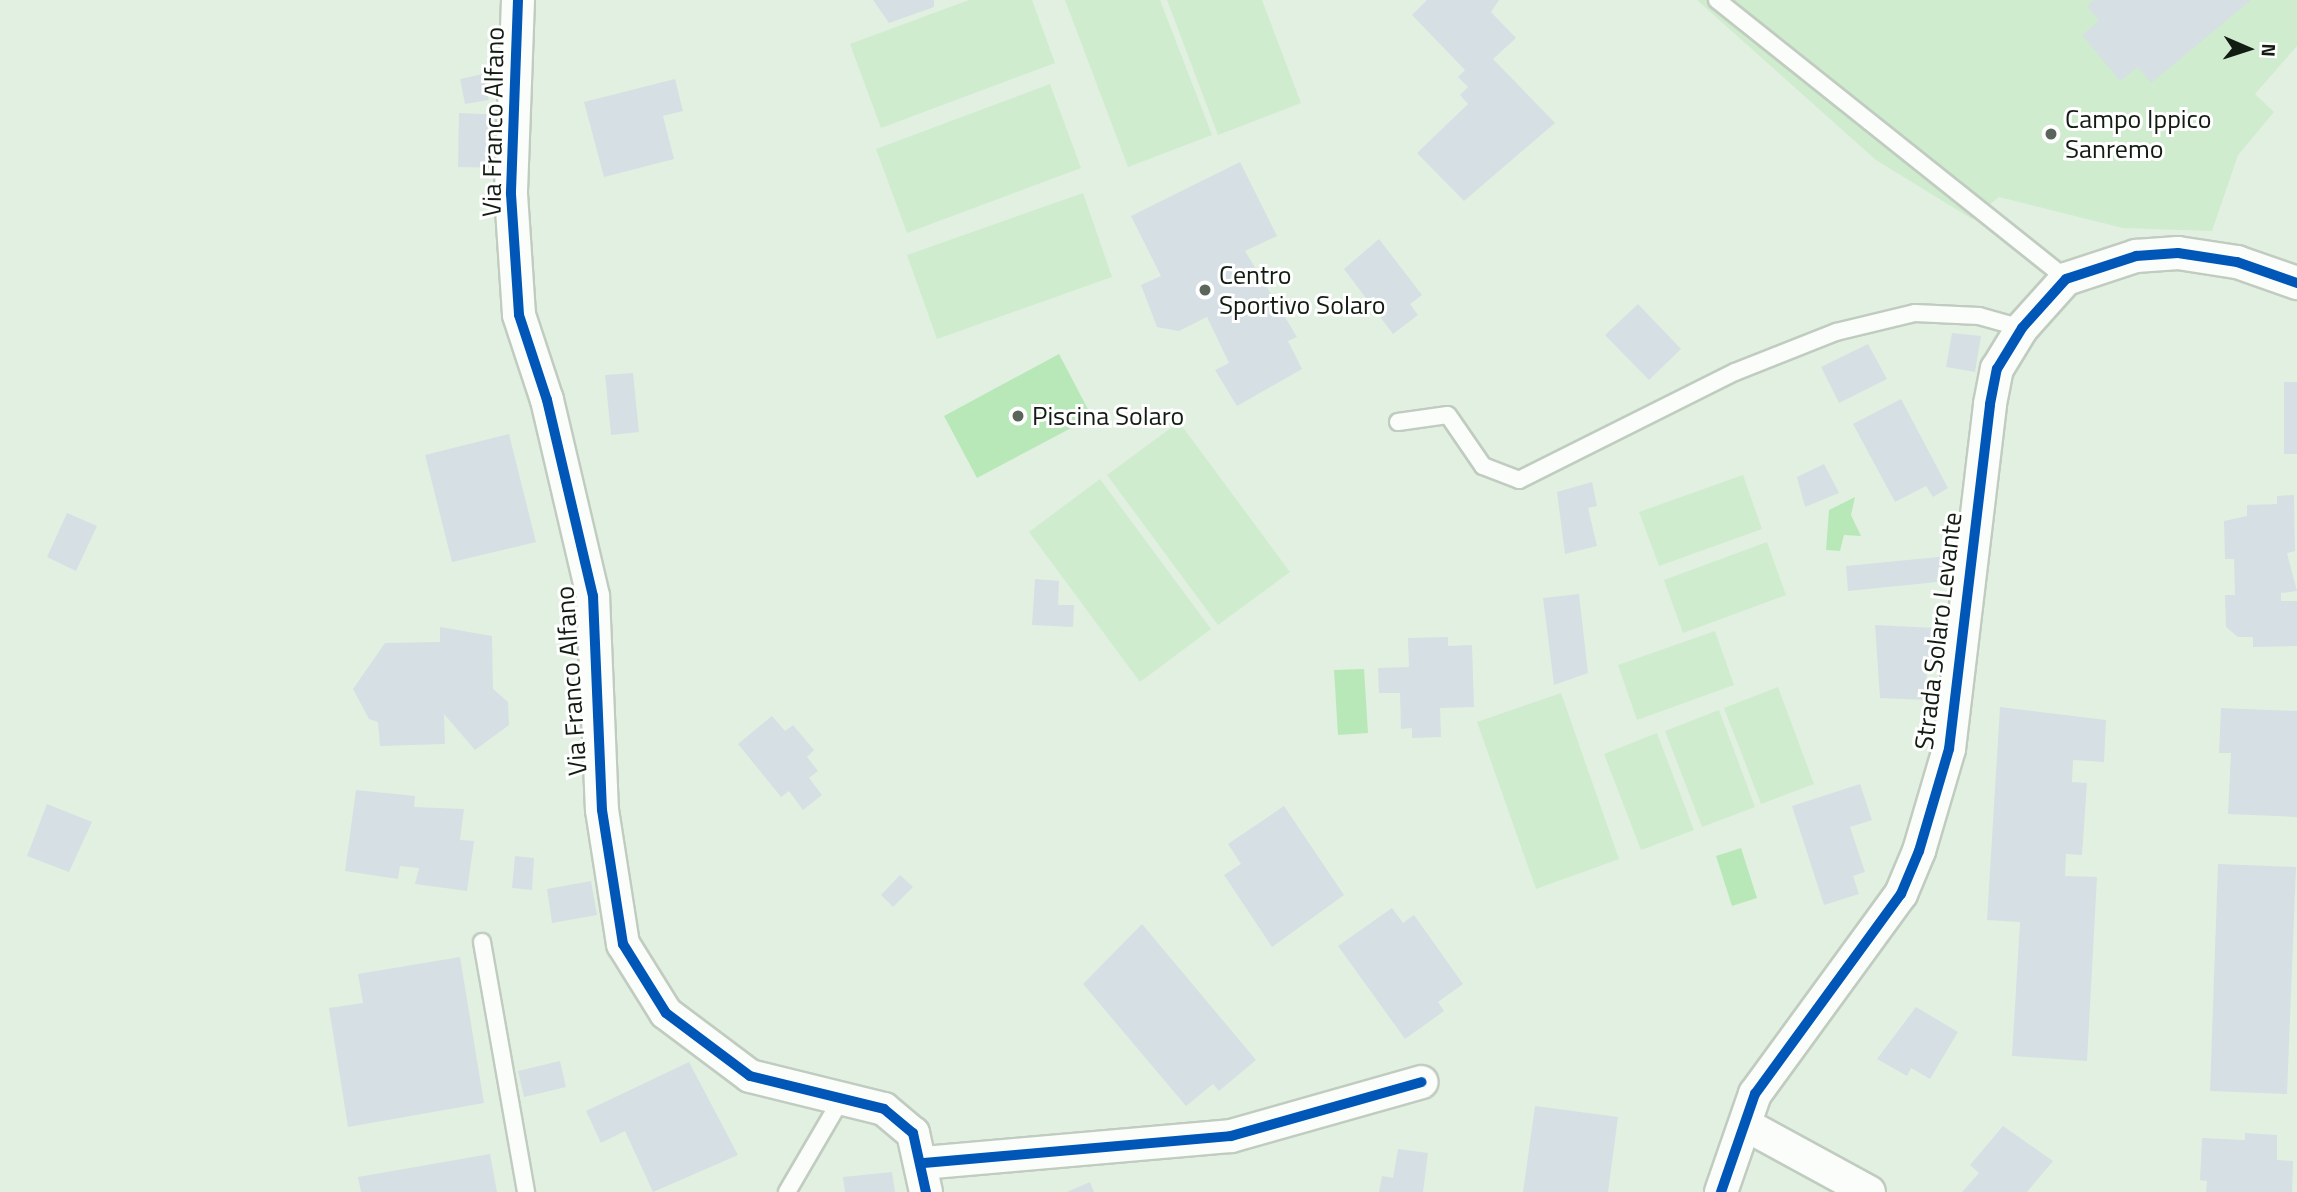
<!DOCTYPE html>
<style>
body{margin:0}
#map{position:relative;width:2297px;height:1192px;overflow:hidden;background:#e2f0e1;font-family:"Titillium Web",sans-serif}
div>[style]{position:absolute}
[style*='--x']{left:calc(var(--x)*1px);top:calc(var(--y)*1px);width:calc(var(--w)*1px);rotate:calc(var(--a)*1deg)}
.green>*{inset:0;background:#cfecce}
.water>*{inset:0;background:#b8e8b8}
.building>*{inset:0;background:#d6dfe4}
.roads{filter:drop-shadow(2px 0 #c1ccc0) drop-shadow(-2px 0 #c1ccc0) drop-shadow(0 2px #c1ccc0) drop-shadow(0 -2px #c1ccc0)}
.service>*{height:16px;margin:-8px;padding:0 8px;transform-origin:8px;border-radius:8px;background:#fbfdfa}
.minor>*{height:32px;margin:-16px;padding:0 16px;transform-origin:16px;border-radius:16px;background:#fbfdfa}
.cycleway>*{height:10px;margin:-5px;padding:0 5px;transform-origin:5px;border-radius:5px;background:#0057b8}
.dots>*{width:19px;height:19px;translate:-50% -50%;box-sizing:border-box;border:4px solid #fff;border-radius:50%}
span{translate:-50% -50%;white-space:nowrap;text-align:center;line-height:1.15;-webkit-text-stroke:6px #fff;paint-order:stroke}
.poi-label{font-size:26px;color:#131c13}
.left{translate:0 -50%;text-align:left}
.street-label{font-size:26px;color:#131c13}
.north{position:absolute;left:2213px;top:14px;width:70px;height:70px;-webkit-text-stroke:5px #fff;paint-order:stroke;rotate:93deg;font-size:19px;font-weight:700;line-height:28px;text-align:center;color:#131c13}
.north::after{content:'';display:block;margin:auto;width:24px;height:32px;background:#131c13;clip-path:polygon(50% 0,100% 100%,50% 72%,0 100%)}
</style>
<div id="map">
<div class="green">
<i style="clip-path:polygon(969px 0,1032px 0,1055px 63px,881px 128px,850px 44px)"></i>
<i style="clip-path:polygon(1065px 0,1160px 0,1212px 135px,1128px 167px)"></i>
<i style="clip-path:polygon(1167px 0,1262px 0,1301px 103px,1218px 135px)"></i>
<i style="clip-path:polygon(1697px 0,2297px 0,2297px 46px,2255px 94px,2274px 112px,2238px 155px,2212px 231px,2123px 228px,1999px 197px,1972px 219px,1876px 160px)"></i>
<i style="clip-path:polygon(1050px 84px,1081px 168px,907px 233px,876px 149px)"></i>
<i style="clip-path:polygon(1083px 193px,1112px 277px,937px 339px,907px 255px)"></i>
<i style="clip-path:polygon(1179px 422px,1290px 572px,1218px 625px,1107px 475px)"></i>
<i style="clip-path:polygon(1743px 475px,1762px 529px,1659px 566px,1639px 512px)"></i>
<i style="clip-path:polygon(1100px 479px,1211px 629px,1140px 682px,1029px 532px)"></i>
<i style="clip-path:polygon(1767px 542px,1786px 595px,1683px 633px,1664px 580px)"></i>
<i style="clip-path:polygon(1715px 631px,1734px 685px,1637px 720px,1618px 665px)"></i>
<i style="clip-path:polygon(1778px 687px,1814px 784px,1761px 804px,1724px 708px)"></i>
<i style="clip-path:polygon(1561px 693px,1619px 859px,1536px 889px,1477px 722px)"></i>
<i style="clip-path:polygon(1719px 710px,1755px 807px,1702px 827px,1665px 731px)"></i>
<i style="clip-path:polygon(1657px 733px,1694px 830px,1641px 850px,1604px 754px)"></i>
</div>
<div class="water">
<i style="clip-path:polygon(1059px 354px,1092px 417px,977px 478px,944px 416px)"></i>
<i style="clip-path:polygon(1855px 497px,1851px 515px,1861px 536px,1844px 535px,1840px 551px,1826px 550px,1829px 510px)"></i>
<i style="clip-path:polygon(1364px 669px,1368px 733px,1338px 735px,1334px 670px)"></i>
<i style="clip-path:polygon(1741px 848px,1757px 898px,1732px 906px,1716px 856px)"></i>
</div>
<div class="building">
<i style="clip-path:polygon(873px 0,934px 0,934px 7px,889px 23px)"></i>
<i style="clip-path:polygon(1427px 0,1499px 0,1491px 12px,1516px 38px,1493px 59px,1555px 123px,1464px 201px,1417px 153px,1468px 104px,1460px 95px,1468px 87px,1458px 77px,1465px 70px,1412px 15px)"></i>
<i style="clip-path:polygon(2094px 0,2251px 0,2151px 83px,2138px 67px,2120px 81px,2082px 35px,2099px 21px,2087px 6px)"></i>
<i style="clip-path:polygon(483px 74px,489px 100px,465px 104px,460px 79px)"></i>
<i style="clip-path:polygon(675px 79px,683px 111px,663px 116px,674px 159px,604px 177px,584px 102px)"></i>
<i style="clip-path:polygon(459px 113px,505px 115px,504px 168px,458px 167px)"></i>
<i style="clip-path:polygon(1240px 162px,1277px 236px,1245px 251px,1297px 337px,1288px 341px,1302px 369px,1237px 406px,1215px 370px,1229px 363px,1207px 317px,1179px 331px,1157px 327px,1141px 285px,1161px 276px,1131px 216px)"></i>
<i style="clip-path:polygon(1379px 239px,1422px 295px,1410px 304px,1418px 315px,1393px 334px,1344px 269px)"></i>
<i style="clip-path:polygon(1638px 304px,1681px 349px,1649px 380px,1605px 335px)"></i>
<i style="clip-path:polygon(1952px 333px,1981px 336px,1975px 372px,1946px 367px)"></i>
<i style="clip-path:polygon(1868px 344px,1887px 379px,1839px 403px,1821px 367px)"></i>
<i style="clip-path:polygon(633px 373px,639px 432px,611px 435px,605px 375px)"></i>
<i style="clip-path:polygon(2284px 382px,2297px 382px,2297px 454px,2284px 454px)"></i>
<i style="clip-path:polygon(1901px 399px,1948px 488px,1933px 497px,1926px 486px,1895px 502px,1853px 424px)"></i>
<i style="clip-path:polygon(509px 434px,536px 542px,452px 562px,425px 455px)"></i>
<i style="clip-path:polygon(1824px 464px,1839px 493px,1805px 507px,1797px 477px)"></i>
<i style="clip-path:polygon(1592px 482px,1597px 506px,1588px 508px,1597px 546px,1565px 554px,1557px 492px)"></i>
<i style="clip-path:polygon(2294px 495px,2295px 551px,2287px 553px,2297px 591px,2281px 593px,2281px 601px,2297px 601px,2297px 646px,2253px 647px,2253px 637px,2238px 637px,2226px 627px,2225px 595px,2235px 595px,2234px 559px,2225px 559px,2224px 521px,2247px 516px,2247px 505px,2277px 504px,2277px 496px)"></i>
<i style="clip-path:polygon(67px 513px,97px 526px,76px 571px,47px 557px)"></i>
<i style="clip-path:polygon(1949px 556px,1947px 581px,1848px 591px,1846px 566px)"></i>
<i style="clip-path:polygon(1035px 579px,1059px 581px,1058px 605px,1074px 605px,1073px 627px,1032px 625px)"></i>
<i style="clip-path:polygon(1579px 594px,1588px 673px,1554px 685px,1543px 598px)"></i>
<i style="clip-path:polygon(1875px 625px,1935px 628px,1937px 669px,1927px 668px,1926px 700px,1880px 698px)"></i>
<i style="clip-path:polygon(440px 627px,492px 636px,493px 689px,508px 702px,509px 725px,475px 750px,444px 714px,445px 744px,380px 746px,378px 722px,369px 719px,353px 689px,385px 643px,440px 642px)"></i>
<i style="clip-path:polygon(1448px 637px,1448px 646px,1472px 645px,1474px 707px,1440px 708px,1441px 737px,1412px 738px,1412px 728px,1401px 729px,1400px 693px,1379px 693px,1378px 668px,1409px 667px,1408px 638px)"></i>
<i style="clip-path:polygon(2000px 707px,2106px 720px,2104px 762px,2073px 760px,2072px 782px,2087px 783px,2082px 855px,2066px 854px,2065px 876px,2097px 877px,2087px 1061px,2012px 1056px,2020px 922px,1987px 920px)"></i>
<i style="clip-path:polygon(2221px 708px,2297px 711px,2297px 817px,2228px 814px,2231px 753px,2219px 753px)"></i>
<i style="clip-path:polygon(772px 716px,785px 731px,793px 725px,814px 750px,807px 757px,818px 771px,809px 778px,822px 795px,803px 810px,789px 791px,781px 797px,738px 744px)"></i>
<i style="clip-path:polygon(1860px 784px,1872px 820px,1850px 827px,1865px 872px,1853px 876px,1859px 894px,1824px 905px,1792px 806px)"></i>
<i style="clip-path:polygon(356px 790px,415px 796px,414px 807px,464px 809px,460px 840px,474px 841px,467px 891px,415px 884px,419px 868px,400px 866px,398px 879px,345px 871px)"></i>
<i style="clip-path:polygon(47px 804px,92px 822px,69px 872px,27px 856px)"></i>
<i style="clip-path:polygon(1284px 806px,1344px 895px,1272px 947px,1224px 875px,1241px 864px,1228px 844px)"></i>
<i style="clip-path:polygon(515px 856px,534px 858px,532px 890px,512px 888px)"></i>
<i style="clip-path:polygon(2218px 864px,2296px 867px,2287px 1094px,2210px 1091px)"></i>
<i style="clip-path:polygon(900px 875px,913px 887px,893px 907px,881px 895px)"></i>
<i style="clip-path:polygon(591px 881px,597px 915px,552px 923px,547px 889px)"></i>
<i style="clip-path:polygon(1392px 908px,1403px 923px,1414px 915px,1463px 984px,1438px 1002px,1444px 1011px,1405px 1039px,1338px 946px)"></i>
<i style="clip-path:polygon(1142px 924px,1256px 1060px,1219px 1091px,1213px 1084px,1186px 1106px,1083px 984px)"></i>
<i style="clip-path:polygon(460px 957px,484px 1103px,348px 1127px,329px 1008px,363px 1003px,358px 974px)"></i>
<i style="clip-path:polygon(1916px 1007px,1958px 1032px,1930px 1079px,1911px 1068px,1907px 1076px,1877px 1059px)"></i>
<i style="clip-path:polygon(560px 1061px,566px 1087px,524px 1097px,518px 1071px)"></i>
<i style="clip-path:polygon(689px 1062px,738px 1155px,653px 1192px,625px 1131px,601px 1143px,586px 1111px)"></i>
<i style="clip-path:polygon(1535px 1106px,1618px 1117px,1608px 1192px,1523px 1192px)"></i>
<i style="clip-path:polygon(2003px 1126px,2053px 1161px,2027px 1192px,1962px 1192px,1979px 1173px,1970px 1165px)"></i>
<i style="clip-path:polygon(2245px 1133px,2277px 1135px,2277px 1160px,2293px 1161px,2292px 1192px,2206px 1192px,2207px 1181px,2200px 1180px,2202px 1138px,2245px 1140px)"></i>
<i style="clip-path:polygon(1398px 1149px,1428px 1153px,1423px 1192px,1379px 1192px,1382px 1176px,1393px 1178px)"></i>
<i style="clip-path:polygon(490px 1154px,497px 1192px,361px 1192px,358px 1177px)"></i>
<i style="clip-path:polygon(892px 1172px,895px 1192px,845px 1192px,843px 1177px)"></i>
<i style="clip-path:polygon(1090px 1182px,1094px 1192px,1067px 1192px)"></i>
</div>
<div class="roads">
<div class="service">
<i style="--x:1717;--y:0;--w:447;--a:38.6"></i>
<i style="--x:1398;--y:422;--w:50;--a:-8"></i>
<i style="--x:1448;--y:415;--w:62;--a:55.5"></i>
<i style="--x:1483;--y:466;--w:39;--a:21"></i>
<i style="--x:1519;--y:480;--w:241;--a:-26.6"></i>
<i style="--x:1735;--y:372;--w:109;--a:-21.6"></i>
<i style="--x:1836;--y:332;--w:81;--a:-13.5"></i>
<i style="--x:1915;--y:313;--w:64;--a:2.7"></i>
<i style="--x:1979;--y:316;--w:45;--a:15.6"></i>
<i style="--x:482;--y:942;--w:254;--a:80"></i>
<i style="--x:787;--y:1192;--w:109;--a:-59.7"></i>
</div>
<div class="minor">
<i style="--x:518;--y:0;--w:194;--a:92.1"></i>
<i style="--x:511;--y:194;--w:121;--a:86.2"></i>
<i style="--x:519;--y:315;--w:89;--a:71.8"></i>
<i style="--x:547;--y:400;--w:201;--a:76.8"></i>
<i style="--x:593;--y:596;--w:214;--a:87.6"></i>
<i style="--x:602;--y:810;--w:136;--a:81.1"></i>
<i style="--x:623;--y:944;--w:81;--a:58.1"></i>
<i style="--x:666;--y:1013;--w:105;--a:36.9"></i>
<i style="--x:750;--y:1076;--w:138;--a:13.8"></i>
<i style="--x:884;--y:1109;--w:38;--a:40"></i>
<i style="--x:913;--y:1133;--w:60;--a:77.6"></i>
<i style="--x:1746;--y:1125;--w:140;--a:28.6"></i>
<i style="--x:923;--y:1163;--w:309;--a:-5"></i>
<i style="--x:1231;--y:1136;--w:198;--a:-15.8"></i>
<i style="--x:1721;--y:1192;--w:104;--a:-70.9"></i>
<i style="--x:1755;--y:1094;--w:248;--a:-53.9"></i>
<i style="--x:1901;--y:894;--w:47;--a:-67.3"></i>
<i style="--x:1919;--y:851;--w:106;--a:-73.6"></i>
<i style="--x:1949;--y:749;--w:347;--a:-83.2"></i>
<i style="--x:1990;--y:404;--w:36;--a:-79"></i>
<i style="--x:1997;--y:369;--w:48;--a:-58.6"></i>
<i style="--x:2022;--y:328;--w:66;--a:-48.1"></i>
<i style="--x:2066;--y:279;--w:74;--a:-18.2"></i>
<i style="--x:2136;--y:256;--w:42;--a:-4.1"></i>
<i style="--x:2178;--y:253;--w:60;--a:8.7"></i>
<i style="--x:2237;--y:262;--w:64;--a:19.3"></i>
</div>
</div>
<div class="cycleway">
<i style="--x:518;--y:0;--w:194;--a:92.1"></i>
<i style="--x:511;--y:194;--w:121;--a:86.2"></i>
<i style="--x:519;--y:315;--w:89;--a:71.8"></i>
<i style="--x:547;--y:400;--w:201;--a:76.8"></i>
<i style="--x:593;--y:596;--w:214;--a:87.6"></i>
<i style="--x:602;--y:810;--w:136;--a:81.1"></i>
<i style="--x:623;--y:944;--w:81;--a:58.1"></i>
<i style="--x:666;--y:1013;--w:105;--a:36.9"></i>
<i style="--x:750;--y:1076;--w:138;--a:13.8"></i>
<i style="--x:884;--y:1109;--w:38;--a:40"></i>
<i style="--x:913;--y:1133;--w:60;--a:77.6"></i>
<i style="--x:923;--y:1163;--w:309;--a:-5"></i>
<i style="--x:1231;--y:1136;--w:198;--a:-15.8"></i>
<i style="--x:1721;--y:1192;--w:104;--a:-70.9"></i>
<i style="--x:1755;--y:1094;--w:248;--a:-53.9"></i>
<i style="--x:1901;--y:894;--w:47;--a:-67.3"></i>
<i style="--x:1919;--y:851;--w:106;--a:-73.6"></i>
<i style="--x:1949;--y:749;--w:347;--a:-83.2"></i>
<i style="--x:1990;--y:404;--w:36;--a:-79"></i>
<i style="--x:1997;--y:369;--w:48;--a:-58.6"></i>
<i style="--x:2022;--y:328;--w:66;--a:-48.1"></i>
<i style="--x:2066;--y:279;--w:74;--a:-18.2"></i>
<i style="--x:2136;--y:256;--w:42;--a:-4.1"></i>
<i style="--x:2178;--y:253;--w:60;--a:8.7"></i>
<i style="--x:2237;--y:262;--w:64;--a:19.3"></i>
</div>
<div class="dots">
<i style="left:2051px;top:134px;background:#5b665b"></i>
<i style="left:1205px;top:290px;background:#5b665b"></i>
<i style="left:1018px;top:416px;background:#5b665b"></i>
</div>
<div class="poi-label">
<span class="left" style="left:2065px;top:134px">Campo Ippico<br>Sanremo</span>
<span class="left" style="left:1219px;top:290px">Centro<br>Sportivo Solaro</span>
<span class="left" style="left:1032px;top:416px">Piscina Solaro</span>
</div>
<div class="street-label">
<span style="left:493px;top:122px;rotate:-89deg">Via Franco Alfano</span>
<span style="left:1938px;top:631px;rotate:-83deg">Strada Solaro Levante</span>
<span style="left:571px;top:681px;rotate:-94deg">Via Franco Alfano</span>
</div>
<div class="north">N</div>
</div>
